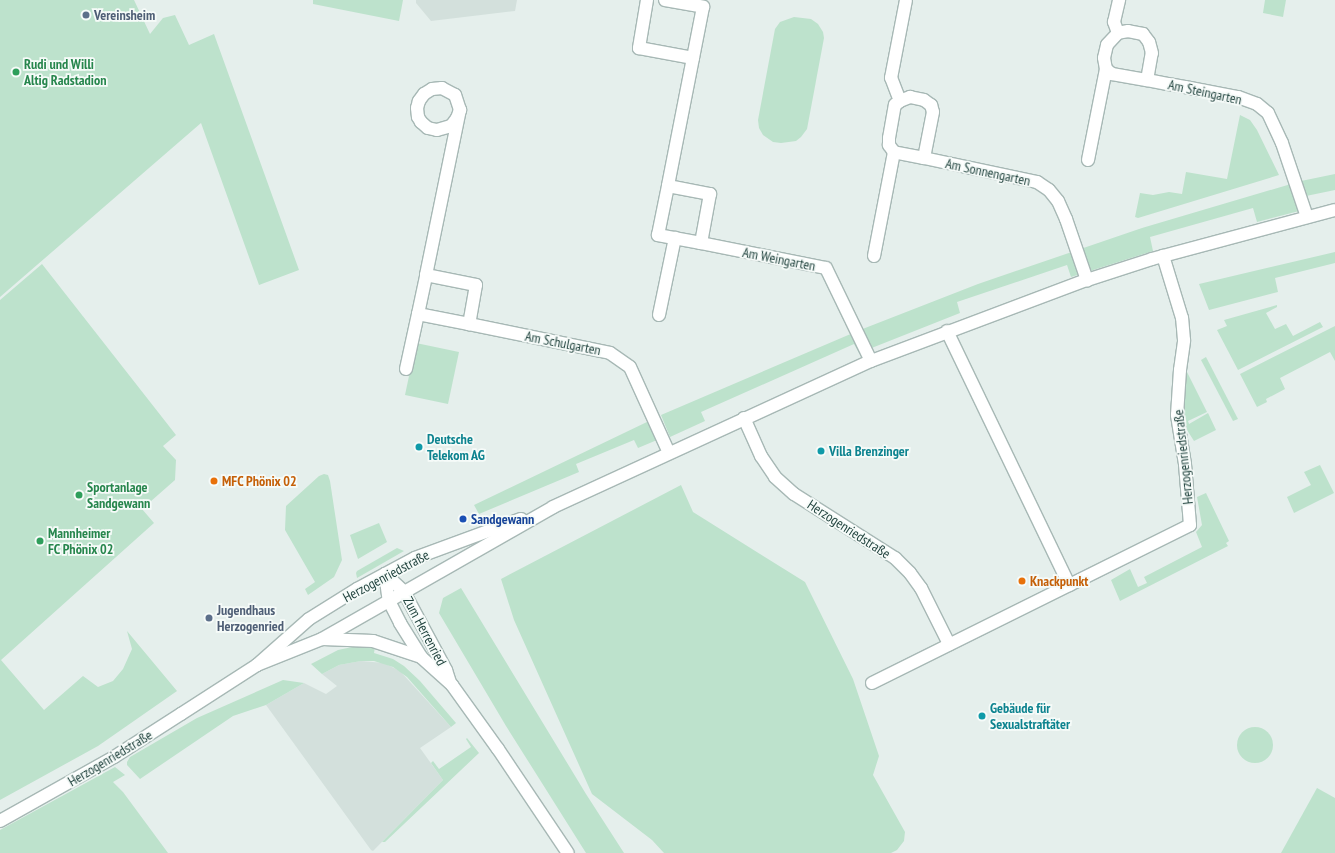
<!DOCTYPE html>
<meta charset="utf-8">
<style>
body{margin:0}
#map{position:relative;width:1335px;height:853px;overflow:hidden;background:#e5efec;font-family:"PT Sans Narrow",sans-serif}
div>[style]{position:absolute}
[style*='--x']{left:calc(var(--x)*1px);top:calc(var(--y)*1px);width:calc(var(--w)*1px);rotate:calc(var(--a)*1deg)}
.built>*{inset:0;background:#d3e0dc}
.green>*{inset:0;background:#bde2cc}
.round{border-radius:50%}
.roads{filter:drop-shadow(1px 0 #a7b8b5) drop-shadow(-1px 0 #a7b8b5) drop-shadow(0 1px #a7b8b5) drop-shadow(0 -1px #a7b8b5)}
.pedestrian>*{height:12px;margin:-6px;padding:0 6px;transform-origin:6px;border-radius:6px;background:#fff}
.minor>*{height:12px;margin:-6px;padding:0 6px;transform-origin:6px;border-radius:6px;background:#fff}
.tertiary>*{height:12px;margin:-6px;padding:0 6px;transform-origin:6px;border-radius:6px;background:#fff}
.dots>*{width:11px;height:11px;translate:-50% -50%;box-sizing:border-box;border:2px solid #f6fbf9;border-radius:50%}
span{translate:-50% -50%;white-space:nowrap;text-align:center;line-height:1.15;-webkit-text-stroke:3.5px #f6fbf9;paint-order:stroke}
.service-label{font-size:14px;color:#4e5e75;font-weight:700}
.left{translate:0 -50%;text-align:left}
.leisure-label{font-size:14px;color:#27864d;font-weight:700}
.street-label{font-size:14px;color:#22443f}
.culture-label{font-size:14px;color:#0d838f;font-weight:700}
.food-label{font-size:14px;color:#c56008;font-weight:700}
.transit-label{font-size:14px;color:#164399;font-weight:700}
</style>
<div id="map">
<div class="built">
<i style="clip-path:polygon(416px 0,517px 0,515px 11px,431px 21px,416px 3px)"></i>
<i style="clip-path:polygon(361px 661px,384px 663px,400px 671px,451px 727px,420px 748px,443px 780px,373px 851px,371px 850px,266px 705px,304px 683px,326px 694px,337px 686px,322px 674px,339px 665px)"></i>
</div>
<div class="green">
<i style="clip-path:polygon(0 0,134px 0,150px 34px,163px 18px,175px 15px,189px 45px,214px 34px,299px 270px,259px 285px,201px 123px,0 297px)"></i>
<i style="clip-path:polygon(313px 0,403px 0,399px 21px,313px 4px)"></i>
<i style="clip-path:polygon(1265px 0,1286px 0,1283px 17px,1263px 13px)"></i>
<i style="clip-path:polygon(794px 17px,811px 19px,818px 24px,823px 32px,824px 38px,807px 129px,801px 137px,796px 141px,781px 143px,773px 142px,763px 135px,759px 128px,758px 120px,775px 29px,780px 22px)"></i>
<i style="clip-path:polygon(1240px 115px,1250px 120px,1257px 130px,1279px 175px,1138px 218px,1135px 217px,1140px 193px,1153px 195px,1169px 192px,1182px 194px,1186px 172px,1227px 179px)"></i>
<i style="clip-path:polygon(1335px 174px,1335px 190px,1306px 196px,1307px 209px,1257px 222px,1253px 208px,1150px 237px,1153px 251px,1071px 277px,1067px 265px,957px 302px,960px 313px,859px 353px,854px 344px,701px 412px,705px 421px,670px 437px,661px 415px,860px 330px,978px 284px,1142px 228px,1301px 181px)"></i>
<i style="clip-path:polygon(1335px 252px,1335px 263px,1275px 278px,1278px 292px,1209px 310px,1199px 284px)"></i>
<i style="clip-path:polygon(42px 264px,176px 435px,163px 446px,176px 460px,175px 480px,142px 509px,154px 523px,1px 660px,44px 710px,83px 676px,98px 687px,113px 681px,123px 669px,132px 649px,127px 631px,177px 691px,98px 746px,0 800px,0 300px)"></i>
<i style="clip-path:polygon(1277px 305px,1277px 307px,1266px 313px,1275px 329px,1286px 324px,1293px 336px,1320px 322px,1323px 327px,1238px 370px,1217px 330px,1227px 326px,1224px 320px)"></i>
<i style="clip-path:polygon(1335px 326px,1335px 361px,1330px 352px,1280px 378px,1285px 389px,1266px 399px,1267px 402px,1257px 407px,1240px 374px)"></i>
<i style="clip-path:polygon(416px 343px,459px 352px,448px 404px,405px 395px)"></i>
<i style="clip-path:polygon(1206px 357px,1238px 419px,1233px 421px,1201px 360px)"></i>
<i style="clip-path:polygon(1184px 372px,1187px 372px,1207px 412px,1188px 421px,1189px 424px,1208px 413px,1216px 430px,1194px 441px,1187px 430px,1181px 408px)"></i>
<i style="clip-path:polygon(649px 421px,657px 440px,638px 448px,634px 440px,576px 464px,579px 472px,479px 514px,474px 505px)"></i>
<i style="clip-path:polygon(1320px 465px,1334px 493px,1294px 513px,1287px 497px,1311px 485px,1304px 472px)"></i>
<i style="clip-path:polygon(324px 474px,328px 475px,330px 481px,342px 560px,334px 577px,308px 595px,305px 589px,315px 582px,285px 530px,286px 506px,319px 476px)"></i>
<i style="clip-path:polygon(681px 485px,693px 512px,805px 582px,853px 679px,879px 756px,873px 775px,905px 832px,904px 841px,897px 850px,891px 853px,664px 853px,652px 840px,592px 794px,514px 620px,501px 579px)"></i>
<i style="clip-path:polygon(1206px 493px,1229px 541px,1226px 543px,1228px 546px,1120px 601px,1111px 580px,1130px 569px,1138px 587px,1147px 583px,1144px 577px,1202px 547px,1196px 532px,1202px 525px,1197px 497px)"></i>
<i style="clip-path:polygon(379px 523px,387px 542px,358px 559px,350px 535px)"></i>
<i style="clip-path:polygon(397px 548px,404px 551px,357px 578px,356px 573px,357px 571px)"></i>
<i style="clip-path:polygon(461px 588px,586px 794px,624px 853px,586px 853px,506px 726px,439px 613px,443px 598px)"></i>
<i style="clip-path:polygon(357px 646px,375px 647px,374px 653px,393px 659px,404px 666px,420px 681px,456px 723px,451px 727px,407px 677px,393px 667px,374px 661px,361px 661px,339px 665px,322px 674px,311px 664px,338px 650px)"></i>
<i style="clip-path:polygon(283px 680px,304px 683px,266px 705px,233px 716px,140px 779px,127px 765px,127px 762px,130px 757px,197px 718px)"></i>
<i class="round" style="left:1237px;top:727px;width:36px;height:36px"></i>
<i style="clip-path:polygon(467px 738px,479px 753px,385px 842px,382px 842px,443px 780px,431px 763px,433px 761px,439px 769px,471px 747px,466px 739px)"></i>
<i style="clip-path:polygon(115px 767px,125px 775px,113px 782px,123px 792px,168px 853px,0 853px,0 830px)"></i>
<i style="clip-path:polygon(1317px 788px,1335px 798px,1335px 853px,1281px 853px)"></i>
</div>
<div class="roads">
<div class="pedestrian">
<i style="--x:647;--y:0;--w:49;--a:99.5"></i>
<i style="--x:639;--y:48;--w:55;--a:10.5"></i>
<i style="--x:665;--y:0;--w:39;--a:10"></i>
<i style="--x:703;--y:7;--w:182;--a:101.1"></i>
<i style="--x:1118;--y:33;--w:12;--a:-110"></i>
<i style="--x:1114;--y:22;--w:23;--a:-77"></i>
<i style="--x:900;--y:101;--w:25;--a:-111"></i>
<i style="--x:891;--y:78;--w:79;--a:-79.1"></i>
<i style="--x:1088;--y:160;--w:93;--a:-78.8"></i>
<i style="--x:874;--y:256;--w:106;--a:-79.1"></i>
<i style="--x:426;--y:275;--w:168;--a:-78.4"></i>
<i style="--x:460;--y:110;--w:16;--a:-108"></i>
<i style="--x:455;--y:95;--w:15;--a:-152"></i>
<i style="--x:442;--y:88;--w:10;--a:174"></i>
<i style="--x:432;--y:89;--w:9;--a:148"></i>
<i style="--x:424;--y:94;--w:9;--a:126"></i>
<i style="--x:419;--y:101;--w:7;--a:106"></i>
<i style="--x:417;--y:108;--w:9;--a:84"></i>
<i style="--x:418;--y:117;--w:6;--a:59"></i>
<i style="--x:421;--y:122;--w:9;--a:41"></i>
<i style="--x:428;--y:128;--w:9;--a:13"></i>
<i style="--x:437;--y:130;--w:15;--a:-16"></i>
<i style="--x:451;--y:126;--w:10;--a:-53"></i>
<i style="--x:457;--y:118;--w:9;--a:-69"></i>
<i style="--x:659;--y:315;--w:79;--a:-78.3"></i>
<i style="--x:406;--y:369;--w:56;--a:-77.7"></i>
</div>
<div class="minor">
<i style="--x:1147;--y:80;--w:27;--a:-80"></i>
<i style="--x:1152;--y:53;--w:11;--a:-105"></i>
<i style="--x:1149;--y:42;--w:10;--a:-127"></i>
<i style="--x:1143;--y:34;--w:15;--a:-169"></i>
<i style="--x:1128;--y:31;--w:10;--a:169"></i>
<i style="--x:1118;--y:33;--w:16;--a:133"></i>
<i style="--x:1107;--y:45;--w:13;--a:103"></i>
<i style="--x:1104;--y:58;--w:11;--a:80"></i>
<i style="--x:1106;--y:69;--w:8;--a:40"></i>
<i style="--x:1112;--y:74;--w:36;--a:10"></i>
<i style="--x:1147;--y:80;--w:21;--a:11"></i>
<i style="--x:1168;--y:84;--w:17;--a:10"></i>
<i style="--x:1185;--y:87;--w:54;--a:10.7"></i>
<i style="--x:1238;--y:97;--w:20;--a:20"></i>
<i style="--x:1257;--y:104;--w:14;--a:39"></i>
<i style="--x:1268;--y:113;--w:33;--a:65"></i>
<i style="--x:1282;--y:143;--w:78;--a:71.3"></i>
<i style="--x:924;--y:158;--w:31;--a:-169"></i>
<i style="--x:894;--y:152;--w:9;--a:-126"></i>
<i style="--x:889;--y:145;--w:7;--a:-90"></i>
<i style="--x:889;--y:138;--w:34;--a:-80"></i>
<i style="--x:895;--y:105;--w:6;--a:-39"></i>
<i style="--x:900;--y:101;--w:11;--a:-22"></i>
<i style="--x:910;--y:97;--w:14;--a:12"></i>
<i style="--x:924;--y:100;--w:9;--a:36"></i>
<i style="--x:931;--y:105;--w:7;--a:74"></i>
<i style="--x:933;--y:112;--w:47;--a:101.1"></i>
<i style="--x:924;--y:158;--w:116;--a:12"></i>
<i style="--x:1037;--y:182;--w:14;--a:34"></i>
<i style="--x:1049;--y:190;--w:14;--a:51"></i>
<i style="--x:1058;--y:201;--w:20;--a:66"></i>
<i style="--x:1066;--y:219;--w:65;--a:71"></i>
<i style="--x:701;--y:243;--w:44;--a:-169.5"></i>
<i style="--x:658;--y:235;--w:50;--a:-78.5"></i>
<i style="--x:668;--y:186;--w:43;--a:10.8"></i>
<i style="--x:710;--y:194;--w:50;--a:100.4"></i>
<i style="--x:701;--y:243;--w:127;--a:11.3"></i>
<i style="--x:826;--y:268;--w:103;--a:64.2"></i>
<i style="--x:469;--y:324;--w:52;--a:-168.9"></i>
<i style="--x:418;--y:314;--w:40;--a:-78"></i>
<i style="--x:426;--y:275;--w:51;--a:11.3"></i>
<i style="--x:476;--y:285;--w:40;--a:100"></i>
<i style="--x:469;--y:324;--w:144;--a:11.6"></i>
<i style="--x:610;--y:353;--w:24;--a:35"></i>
<i style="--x:630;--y:367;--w:94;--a:65.6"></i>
<i style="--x:947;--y:331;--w:282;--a:64.3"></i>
<i style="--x:744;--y:418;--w:42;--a:65.9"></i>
<i style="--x:761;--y:456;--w:25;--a:56"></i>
<i style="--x:775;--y:477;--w:25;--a:42"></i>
<i style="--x:794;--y:494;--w:120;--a:32.4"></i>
<i style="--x:895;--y:558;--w:21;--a:45"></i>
<i style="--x:910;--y:573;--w:19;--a:54"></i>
<i style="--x:921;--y:588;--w:63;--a:63.4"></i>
<i style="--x:385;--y:574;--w:27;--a:82"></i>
<i style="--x:389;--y:601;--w:25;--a:63"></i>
<i style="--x:400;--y:623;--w:40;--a:58"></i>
<i style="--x:421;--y:657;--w:42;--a:42.1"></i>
<i style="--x:452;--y:685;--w:79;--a:54.3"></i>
<i style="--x:498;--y:749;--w:125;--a:56.1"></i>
<i style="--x:385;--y:574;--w:26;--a:43"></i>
<i style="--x:404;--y:592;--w:89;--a:61.7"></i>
<i style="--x:446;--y:670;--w:13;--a:72"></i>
<i style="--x:872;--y:683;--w:355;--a:-26.4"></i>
<i style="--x:1190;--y:525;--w:61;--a:-94.7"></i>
<i style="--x:1185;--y:464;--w:50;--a:-99.3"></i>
<i style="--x:1177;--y:415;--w:45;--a:-86.2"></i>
<i style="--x:1180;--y:370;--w:30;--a:-82"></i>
<i style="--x:1184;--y:340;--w:22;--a:-95"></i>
<i style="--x:1182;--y:318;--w:65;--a:-107"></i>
</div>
<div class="tertiary">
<i style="--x:323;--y:639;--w:50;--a:2.3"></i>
<i style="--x:373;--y:641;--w:51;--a:18.4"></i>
<i style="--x:257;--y:665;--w:70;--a:-21.8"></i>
<i style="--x:322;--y:639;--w:266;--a:-29.7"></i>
<i style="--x:553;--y:507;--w:350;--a:-24.7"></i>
<i style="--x:871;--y:361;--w:231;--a:-20.6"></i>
<i style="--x:1087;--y:280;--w:68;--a:-17.9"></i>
<i style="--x:1152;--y:259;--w:189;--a:-15"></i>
<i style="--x:0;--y:821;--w:131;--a:-29.3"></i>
<i style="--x:114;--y:757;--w:80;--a:-32.7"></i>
<i style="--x:181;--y:714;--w:90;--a:-32.8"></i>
<i style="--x:257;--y:665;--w:69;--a:-41.5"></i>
<i style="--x:309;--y:619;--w:57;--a:-32"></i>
<i style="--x:357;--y:589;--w:66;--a:-28.1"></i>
<i style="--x:415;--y:558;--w:113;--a:-20.2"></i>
</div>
</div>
<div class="dots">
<i style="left:86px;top:15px;background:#5c6f8a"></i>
<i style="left:16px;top:72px;background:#2e9e5b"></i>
<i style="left:419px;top:447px;background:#0f9aa8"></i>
<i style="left:821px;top:451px;background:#0f9aa8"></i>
<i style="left:214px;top:481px;background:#e8710a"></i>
<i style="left:79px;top:495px;background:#2e9e5b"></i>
<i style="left:463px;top:519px;background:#1a4fb4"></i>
<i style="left:40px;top:541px;background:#2e9e5b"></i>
<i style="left:1022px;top:581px;background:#e8710a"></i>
<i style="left:209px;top:618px;background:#5c6f8a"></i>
<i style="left:982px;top:716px;background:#0f9aa8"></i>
</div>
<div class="service-label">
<span class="left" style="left:94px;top:15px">Vereinsheim</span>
<span class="left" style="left:217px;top:618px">Jugendhaus<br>Herzogenried</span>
</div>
<div class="leisure-label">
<span class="left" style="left:24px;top:72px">Rudi und Willi<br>Altig Radstadion</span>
<span class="left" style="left:87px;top:495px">Sportanlage<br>Sandgewann</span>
<span class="left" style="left:48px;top:541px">Mannheimer<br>FC Phönix 02</span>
</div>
<div class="street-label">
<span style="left:1205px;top:92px;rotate:12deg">Am Steingarten</span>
<span style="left:988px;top:172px;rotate:12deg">Am Sonnengarten</span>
<span style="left:779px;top:259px;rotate:11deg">Am Weingarten</span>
<span style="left:563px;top:343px;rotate:11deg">Am Schulgarten</span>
<span style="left:1183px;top:457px;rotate:-96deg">Herzogenriedstraße</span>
<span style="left:849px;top:529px;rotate:33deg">Herzogenriedstraße</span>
<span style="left:386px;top:576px;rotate:-28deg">Herzogenriedstraße</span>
<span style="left:425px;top:631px;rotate:62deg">Zum Herrenried</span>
<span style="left:110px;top:758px;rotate:-31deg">Herzogenriedstraße</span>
</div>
<div class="culture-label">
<span class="left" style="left:427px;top:447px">Deutsche<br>Telekom AG</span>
<span class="left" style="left:829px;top:451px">Villa Brenzinger</span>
<span class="left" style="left:990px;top:716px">Gebäude für<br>Sexualstraftäter</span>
</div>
<div class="food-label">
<span class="left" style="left:222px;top:481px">MFC Phönix 02</span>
<span class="left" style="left:1030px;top:581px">Knackpunkt</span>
</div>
<div class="transit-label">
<span class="left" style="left:471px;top:519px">Sandgewann</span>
</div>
</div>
